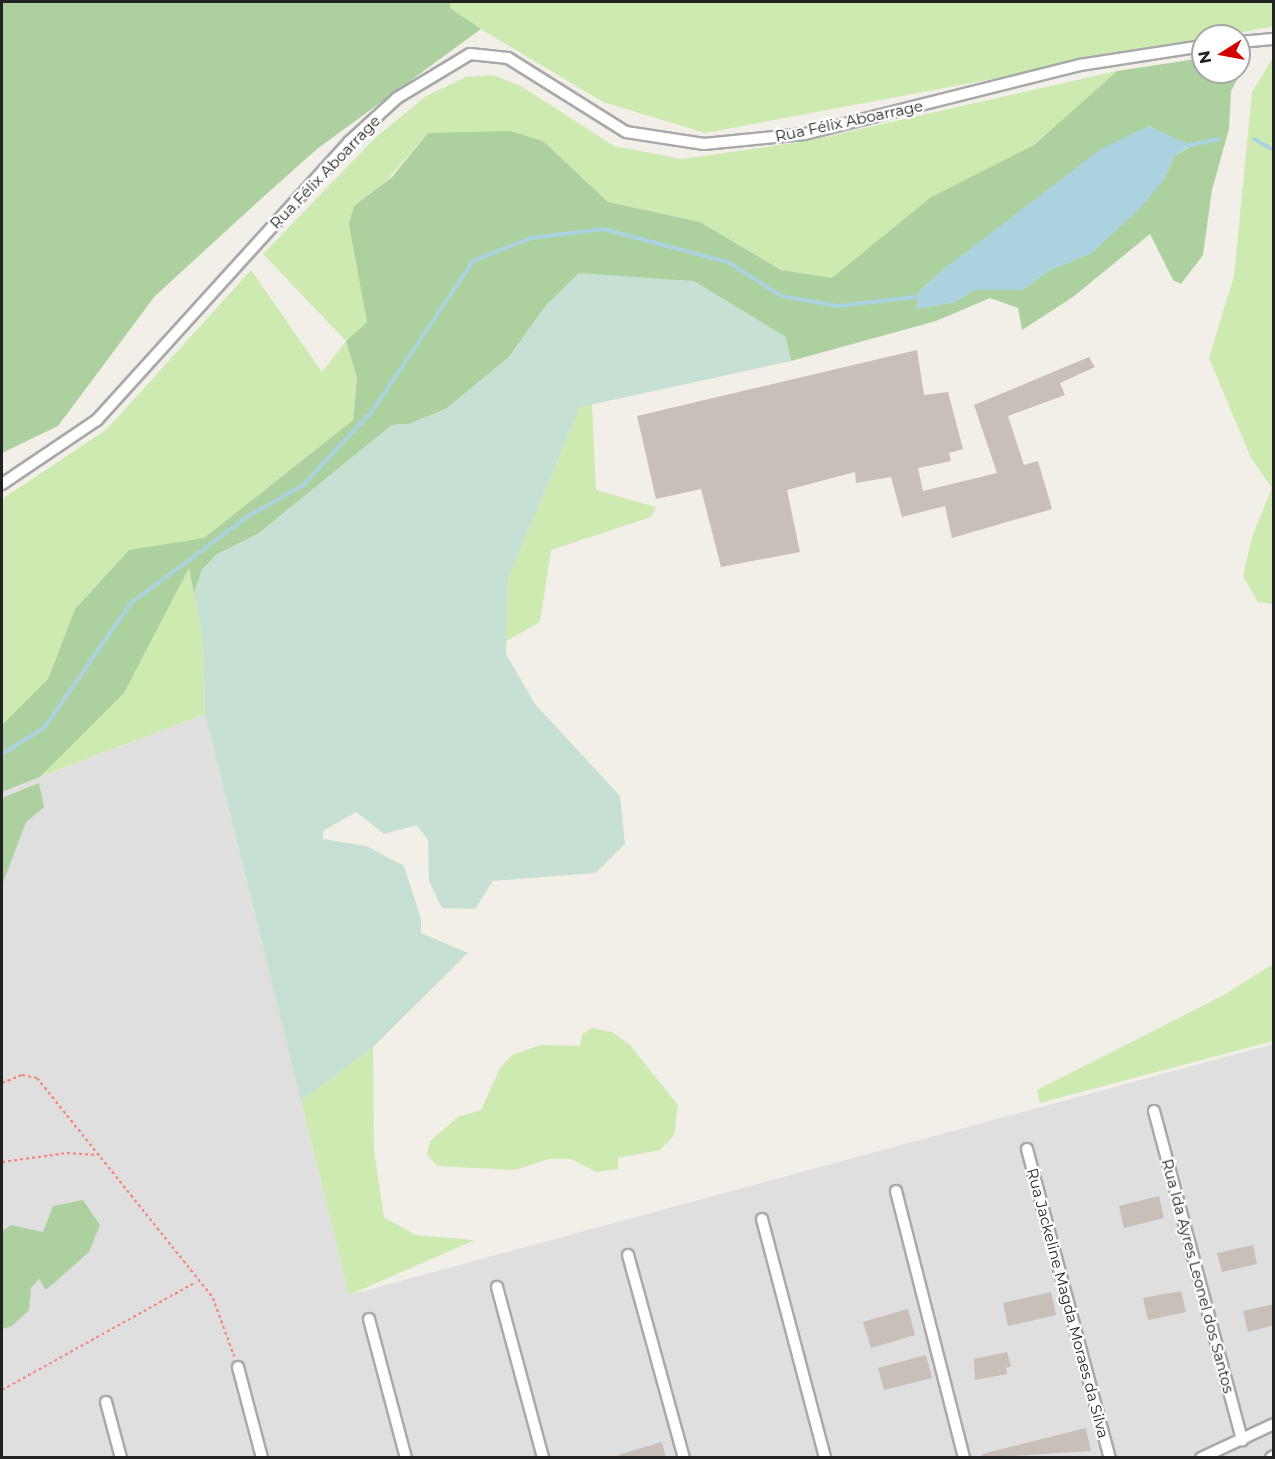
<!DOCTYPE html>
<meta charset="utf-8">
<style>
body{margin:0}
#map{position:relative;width:1275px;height:1459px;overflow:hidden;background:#f2efe9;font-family:Montserrat,sans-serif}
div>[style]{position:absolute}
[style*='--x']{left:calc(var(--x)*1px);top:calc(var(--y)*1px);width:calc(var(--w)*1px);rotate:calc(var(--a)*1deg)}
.residential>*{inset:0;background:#e0dfdf}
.grass>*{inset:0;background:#cdebb0}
.forest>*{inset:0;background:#add19e}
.wetland>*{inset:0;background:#c6e0d4}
.water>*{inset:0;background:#aad3df}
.stream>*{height:4px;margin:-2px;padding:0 2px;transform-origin:2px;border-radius:2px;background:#aad3df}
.building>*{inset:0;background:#c7bfb8}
.path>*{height:2px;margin-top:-1px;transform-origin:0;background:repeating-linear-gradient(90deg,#fa8072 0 3px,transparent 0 6px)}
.roads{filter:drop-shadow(2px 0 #a9a9a9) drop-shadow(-2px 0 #a9a9a9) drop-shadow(0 2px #a9a9a9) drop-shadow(0 -2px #a9a9a9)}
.street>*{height:10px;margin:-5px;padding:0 5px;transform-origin:5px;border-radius:5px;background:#fff}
span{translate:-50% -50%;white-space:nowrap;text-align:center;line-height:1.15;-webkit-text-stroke:4.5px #fff;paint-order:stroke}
.street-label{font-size:15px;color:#222}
.frame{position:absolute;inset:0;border:3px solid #222;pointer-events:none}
.north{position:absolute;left:1191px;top:24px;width:60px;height:60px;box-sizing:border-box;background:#fff;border:2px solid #a7a7a7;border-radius:50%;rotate:259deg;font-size:16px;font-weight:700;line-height:24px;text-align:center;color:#222}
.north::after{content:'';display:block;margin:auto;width:21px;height:27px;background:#d40000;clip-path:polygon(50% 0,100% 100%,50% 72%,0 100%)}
</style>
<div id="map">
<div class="residential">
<i style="clip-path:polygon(205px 714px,349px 1295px,1273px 1044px,1273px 1457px,2px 1458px,2px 792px)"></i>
</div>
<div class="grass">
<i style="clip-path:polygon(450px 2px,1273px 2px,1274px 26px,705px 133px,603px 102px,481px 29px,450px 8px)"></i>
<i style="clip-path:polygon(1273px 58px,1272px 131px,1273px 604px,1258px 602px,1243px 576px,1252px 537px,1272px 488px,1251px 458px,1209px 358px,1234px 276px,1252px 92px)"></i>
<i style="clip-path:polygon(1117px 71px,1034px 145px,931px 197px,833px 279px,781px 270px,700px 222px,608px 202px,543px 141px,428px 133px,388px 179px,355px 206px,367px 322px,346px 341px,357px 378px,353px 420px,204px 538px,128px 551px,75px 609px,48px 679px,2px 725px,2px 499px,107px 429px,251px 270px,322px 372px,346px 341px,263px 254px,375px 138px,426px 96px,466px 77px,493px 75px,521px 86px,614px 146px,682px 159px,807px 141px)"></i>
<i style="clip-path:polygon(592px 404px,596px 490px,656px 507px,651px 517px,551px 550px,540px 622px,505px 642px,508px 579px,580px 407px)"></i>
<i style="clip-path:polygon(189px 567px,203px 641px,205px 714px,40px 777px,124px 693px)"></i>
<i style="clip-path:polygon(1273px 964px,1273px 1041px,1040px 1103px,1037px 1090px,1222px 996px)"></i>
<i style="clip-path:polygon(591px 1028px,612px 1032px,630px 1045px,678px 1105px,674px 1136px,660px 1150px,618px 1158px,618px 1169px,596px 1172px,571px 1159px,548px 1159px,516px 1170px,437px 1166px,427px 1154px,430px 1141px,458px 1117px,481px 1110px,500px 1068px,512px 1055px,541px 1045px,580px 1046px,582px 1035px)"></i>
<i style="clip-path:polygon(373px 1047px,374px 1151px,384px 1217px,415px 1235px,475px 1240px,349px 1295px,301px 1101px)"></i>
</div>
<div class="forest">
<i style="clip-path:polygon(2px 2px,450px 2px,450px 8px,481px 29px,317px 149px,262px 198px,155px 296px,58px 426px,2px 453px)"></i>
<i style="clip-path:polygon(evenodd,1203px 58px,1203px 72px,1239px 72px,1239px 58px,1249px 58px,1231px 91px,1229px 129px,1212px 190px,1203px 255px,1181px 284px,1173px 280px,1150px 234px,1073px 297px,1022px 330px,1018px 308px,990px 298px,936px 321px,791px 361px,785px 336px,548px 303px,509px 357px,446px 409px,409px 424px,392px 425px,258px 534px,216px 555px,202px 570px,194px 594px,189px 568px,124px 693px,40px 777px,2px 792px,2px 725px,48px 679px,75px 609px,129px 550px,204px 538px,353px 420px,357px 378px,346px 341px,367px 322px,349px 224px,354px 206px,392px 177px,428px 133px,510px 131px,543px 141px,608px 202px,700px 222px,781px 270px,832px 278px,931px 197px,1034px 145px,1117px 71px,1203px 58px,1148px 126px,1191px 146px,1174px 156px,1164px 179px,1092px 253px,1050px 270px,1022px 290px,974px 290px,955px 302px,917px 309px,919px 291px,945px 268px,1148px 126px)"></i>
<i style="clip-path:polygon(39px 783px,44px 807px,26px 822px,2px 885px,2px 798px)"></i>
<i style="clip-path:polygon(83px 1200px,100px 1225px,89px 1252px,46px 1290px,39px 1279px,31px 1288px,29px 1310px,12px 1326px,2px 1329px,2px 1231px,11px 1225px,43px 1232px,53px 1206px)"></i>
</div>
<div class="wetland">
<i style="clip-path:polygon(579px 273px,694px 281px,786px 337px,791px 361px,580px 407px,508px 579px,506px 654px,535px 704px,620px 796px,625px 844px,596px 873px,493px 881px,475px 909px,442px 908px,429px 881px,428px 840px,417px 825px,384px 834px,356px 812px,323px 831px,323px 839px,366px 846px,404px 866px,421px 919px,421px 933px,468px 953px,373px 1047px,301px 1101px,205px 714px,203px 641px,194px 594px,202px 570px,216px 555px,258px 534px,392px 425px,409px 424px,446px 409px,509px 357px,548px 303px)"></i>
</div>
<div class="water">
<i style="clip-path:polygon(1148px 126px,1191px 145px,1174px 156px,1164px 179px,1144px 204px,1092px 253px,1050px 270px,1022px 290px,974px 290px,956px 302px,917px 309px,919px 291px,945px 268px,1101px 149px)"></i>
</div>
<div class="stream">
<i style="--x:1254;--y:139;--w:23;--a:29"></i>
<i style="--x:1185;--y:146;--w:34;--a:-12"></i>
<i style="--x:2;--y:754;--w:49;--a:-31.8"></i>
<i style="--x:44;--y:728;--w:152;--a:-55.2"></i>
<i style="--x:131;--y:603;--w:148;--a:-36.5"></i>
<i style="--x:250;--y:515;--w:60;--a:-29.1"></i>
<i style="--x:302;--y:486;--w:104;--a:-46.9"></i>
<i style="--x:373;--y:410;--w:179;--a:-56.1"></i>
<i style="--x:473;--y:261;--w:62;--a:-21.6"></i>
<i style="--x:531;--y:238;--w:73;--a:-7.1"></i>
<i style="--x:603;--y:229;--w:129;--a:14.8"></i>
<i style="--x:728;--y:262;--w:63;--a:32.7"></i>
<i style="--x:781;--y:296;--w:58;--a:10"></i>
<i style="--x:838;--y:306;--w:86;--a:-6.7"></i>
</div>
<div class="building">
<i style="clip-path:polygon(917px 350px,924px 395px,948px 392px,963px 449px,949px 453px,951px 461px,918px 468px,923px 491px,997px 473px,974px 405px,1089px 357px,1095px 367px,1060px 383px,1065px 395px,1008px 416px,1024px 465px,1038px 461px,1052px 509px,952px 538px,945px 506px,902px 517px,891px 477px,856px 483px,855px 472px,787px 490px,800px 552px,721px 567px,701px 489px,656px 499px,637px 416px)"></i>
<i style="clip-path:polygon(1159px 1196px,1164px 1218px,1124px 1228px,1119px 1206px)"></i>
<i style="clip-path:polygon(1253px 1245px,1257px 1264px,1222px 1272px,1217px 1253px)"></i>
<i style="clip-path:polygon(1181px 1291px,1186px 1312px,1148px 1320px,1143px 1298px)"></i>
<i style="clip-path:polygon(1051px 1292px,1056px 1315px,1008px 1326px,1003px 1303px)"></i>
<i style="clip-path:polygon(1274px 1304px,1274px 1325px,1248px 1332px,1243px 1311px)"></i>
<i style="clip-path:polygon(908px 1309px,915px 1335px,871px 1348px,863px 1322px)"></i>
<i style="clip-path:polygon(1007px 1352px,1011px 1366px,1006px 1368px,1007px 1374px,975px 1380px,974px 1359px)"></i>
<i style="clip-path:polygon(926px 1355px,932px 1378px,884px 1390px,878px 1368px)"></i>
<i style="clip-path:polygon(1086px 1428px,1091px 1451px,982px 1458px,982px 1454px)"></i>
<i style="clip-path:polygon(662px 1442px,666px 1458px,618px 1458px,618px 1455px)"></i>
</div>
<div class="path">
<i style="--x:2;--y:1083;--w:22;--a:-22"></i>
<i style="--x:22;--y:1075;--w:15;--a:11"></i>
<i style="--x:37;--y:1078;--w:282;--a:51.3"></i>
<i style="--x:213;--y:1298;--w:62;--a:70.1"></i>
<i style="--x:2;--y:1162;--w:66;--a:-7.9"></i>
<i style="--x:67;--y:1153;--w:30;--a:4"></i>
<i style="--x:2;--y:1390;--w:222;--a:-29.1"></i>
</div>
<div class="roads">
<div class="street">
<i style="--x:1239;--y:42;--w:35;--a:-5"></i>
<i style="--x:2;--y:484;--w:115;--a:-34"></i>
<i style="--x:97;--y:420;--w:375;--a:-47.8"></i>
<i style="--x:349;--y:142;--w:65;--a:-42.5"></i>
<i style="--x:397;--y:98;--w:85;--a:-31.1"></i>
<i style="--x:470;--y:54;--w:38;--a:6"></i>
<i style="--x:508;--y:58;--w:139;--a:32.1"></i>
<i style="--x:626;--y:132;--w:79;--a:8.7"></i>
<i style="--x:704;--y:144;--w:101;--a:-5.7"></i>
<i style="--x:805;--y:134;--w:284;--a:-14.1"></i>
<i style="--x:1080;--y:65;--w:124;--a:-8.8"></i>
<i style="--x:1154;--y:1111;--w:341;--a:75"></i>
<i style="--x:1027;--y:1149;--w:320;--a:75"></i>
<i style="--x:896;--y:1191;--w:276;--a:75.7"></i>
<i style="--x:762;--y:1219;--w:247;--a:75.2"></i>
<i style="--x:628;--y:1255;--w:211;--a:74.6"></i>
<i style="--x:497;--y:1287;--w:177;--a:74.9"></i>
<i style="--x:369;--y:1319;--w:144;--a:75.1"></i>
<i style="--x:238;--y:1367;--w:94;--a:75.2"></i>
<i style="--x:106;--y:1402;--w:58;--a:75"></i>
<i style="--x:1201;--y:1458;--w:81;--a:-25"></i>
<i style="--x:1271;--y:1458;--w:4;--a:-34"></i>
</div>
</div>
<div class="street-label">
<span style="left:849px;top:121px;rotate:-12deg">Rua Félix Aboarrage</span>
<span style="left:325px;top:172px;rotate:-46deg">Rua Félix Aboarrage</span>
<span style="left:1198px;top:1276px;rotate:75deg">Rua Ida Ayres Leonel dos Santos</span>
<span style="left:1068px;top:1303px;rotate:75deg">Rua Jackeline Magda Moraes da Silva</span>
</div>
<div class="frame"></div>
<div class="north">N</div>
</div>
